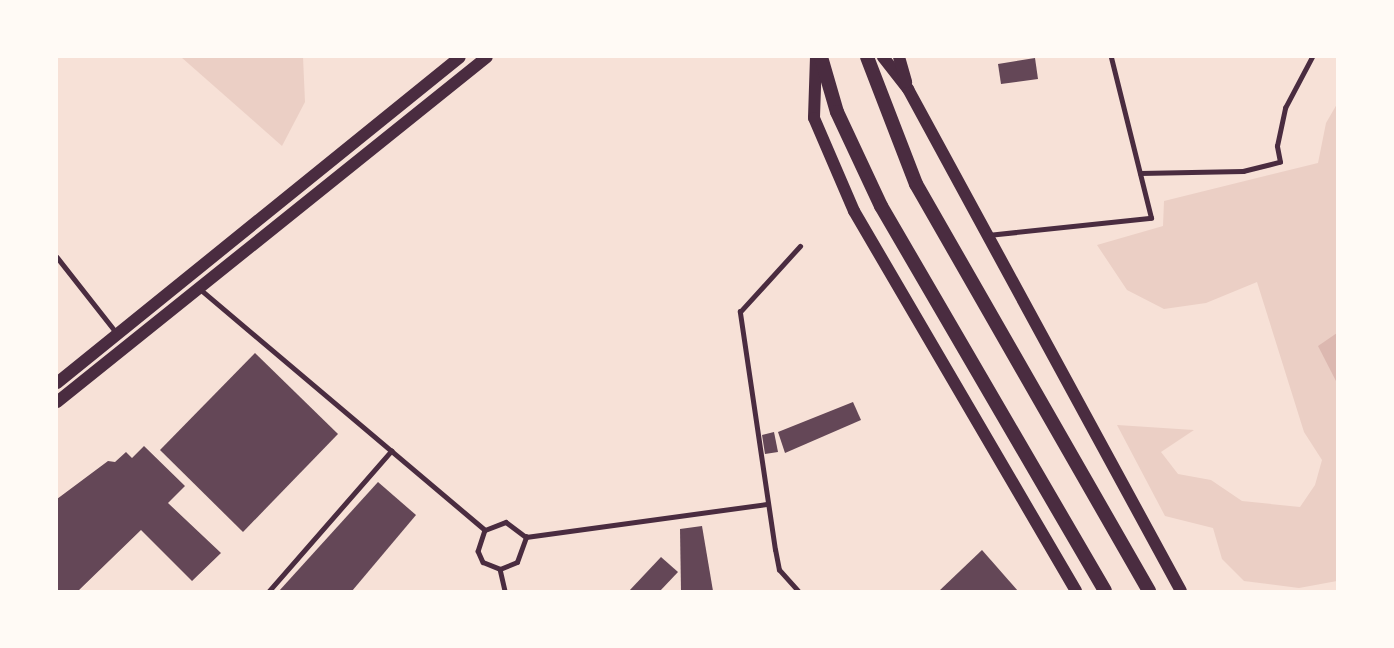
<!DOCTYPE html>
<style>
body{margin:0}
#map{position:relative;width:1394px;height:648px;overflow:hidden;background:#f7e1d7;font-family:"Times New Roman",serif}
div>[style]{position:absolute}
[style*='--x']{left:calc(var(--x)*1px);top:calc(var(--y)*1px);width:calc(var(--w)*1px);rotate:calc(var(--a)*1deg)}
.green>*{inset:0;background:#ebcfc5}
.water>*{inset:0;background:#dcb8b0}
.building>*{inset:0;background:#644757}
.service>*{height:4.5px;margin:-2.25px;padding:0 2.25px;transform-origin:2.25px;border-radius:2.25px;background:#4a2c40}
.secondary>*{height:12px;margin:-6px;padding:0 6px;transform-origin:6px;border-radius:6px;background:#4a2c40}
.primary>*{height:14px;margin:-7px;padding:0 7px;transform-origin:7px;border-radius:7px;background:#4a2c40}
span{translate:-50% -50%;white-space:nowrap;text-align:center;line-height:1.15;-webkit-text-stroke:6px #fffaf5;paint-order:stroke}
.frame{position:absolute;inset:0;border:58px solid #fffaf5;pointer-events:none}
</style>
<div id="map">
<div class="green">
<i style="clip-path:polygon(181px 57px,303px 57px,305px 102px,282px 146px)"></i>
<i style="clip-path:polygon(1337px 104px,1337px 581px,1299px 588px,1244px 581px,1222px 559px,1213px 528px,1165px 516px,1117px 425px,1194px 430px,1161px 452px,1178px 474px,1211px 480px,1242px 501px,1300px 507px,1315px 485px,1322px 460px,1304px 432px,1257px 282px,1206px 303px,1164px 309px,1127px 290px,1097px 245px,1163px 226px,1164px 201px,1318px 163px,1326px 123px)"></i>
</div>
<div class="water">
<i style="clip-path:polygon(1337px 333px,1337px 383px,1318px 346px)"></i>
</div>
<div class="building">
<i style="clip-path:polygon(1035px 58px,1038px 79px,1001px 84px,998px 64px)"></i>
<i style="clip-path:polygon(255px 353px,338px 434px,243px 532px,160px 450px)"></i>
<i style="clip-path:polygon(853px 402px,861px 420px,785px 453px,778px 432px)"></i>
<i style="clip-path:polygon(774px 432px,778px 452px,765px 454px,762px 435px)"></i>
<i style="clip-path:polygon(144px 446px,185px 486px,168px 503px,221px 553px,192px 581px,141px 530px,78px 591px,57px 591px,57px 499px,108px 461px,115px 462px,126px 452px,132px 458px)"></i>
<i style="clip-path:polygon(378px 482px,416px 515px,352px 591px,279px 591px)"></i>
<i style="clip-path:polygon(702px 526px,713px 591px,681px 591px,680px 529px)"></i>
<i style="clip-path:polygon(982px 550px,1018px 591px,939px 591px)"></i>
<i style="clip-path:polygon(661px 557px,678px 572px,660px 591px,629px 591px)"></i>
</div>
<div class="service">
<i style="--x:1140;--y:173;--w:103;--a:-1.1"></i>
<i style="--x:1243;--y:171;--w:38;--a:-14"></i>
<i style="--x:1280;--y:162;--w:16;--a:-101"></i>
<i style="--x:1277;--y:146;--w:39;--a:-78"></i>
<i style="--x:1285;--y:108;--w:58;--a:-62.1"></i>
<i style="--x:988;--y:235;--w:164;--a:-6"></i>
<i style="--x:1151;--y:218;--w:166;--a:-104"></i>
<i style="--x:57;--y:257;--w:95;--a:51.8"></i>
<i style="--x:200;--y:289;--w:373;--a:40.2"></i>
<i style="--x:485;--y:530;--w:22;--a:-21"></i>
<i style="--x:506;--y:522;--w:25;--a:37"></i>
<i style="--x:526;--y:537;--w:244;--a:-7.8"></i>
<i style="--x:485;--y:530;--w:22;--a:108"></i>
<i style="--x:478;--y:551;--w:12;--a:66"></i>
<i style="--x:483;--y:562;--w:18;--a:22"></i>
<i style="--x:500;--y:569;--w:18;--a:-22"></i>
<i style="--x:517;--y:562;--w:27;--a:-70"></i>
<i style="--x:500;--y:569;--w:23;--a:77"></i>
<i style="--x:269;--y:591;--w:186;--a:-48.9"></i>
<i style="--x:798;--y:591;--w:28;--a:-132"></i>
<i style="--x:779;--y:570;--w:20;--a:-101"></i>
<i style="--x:775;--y:550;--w:241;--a:-98.4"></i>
<i style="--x:740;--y:312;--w:89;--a:-47.7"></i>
</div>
<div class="secondary">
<i style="--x:816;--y:57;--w:61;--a:91.9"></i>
<i style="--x:814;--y:118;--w:101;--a:66.7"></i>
<i style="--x:854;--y:211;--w:440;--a:59.7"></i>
<i style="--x:883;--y:57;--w:41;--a:52"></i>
<i style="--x:908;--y:89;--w:571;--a:61.46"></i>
<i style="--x:899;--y:57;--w:26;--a:74"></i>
<i style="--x:57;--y:383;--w:518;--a:-38.97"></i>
<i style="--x:57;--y:402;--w:551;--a:-38.74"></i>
</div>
<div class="primary">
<i style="--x:821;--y:57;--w:57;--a:73.8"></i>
<i style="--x:837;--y:112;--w:104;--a:64.9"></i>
<i style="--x:881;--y:206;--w:445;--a:59.8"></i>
<i style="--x:867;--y:57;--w:136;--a:68.9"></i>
<i style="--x:916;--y:184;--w:469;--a:60.2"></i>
</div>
<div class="frame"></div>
</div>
